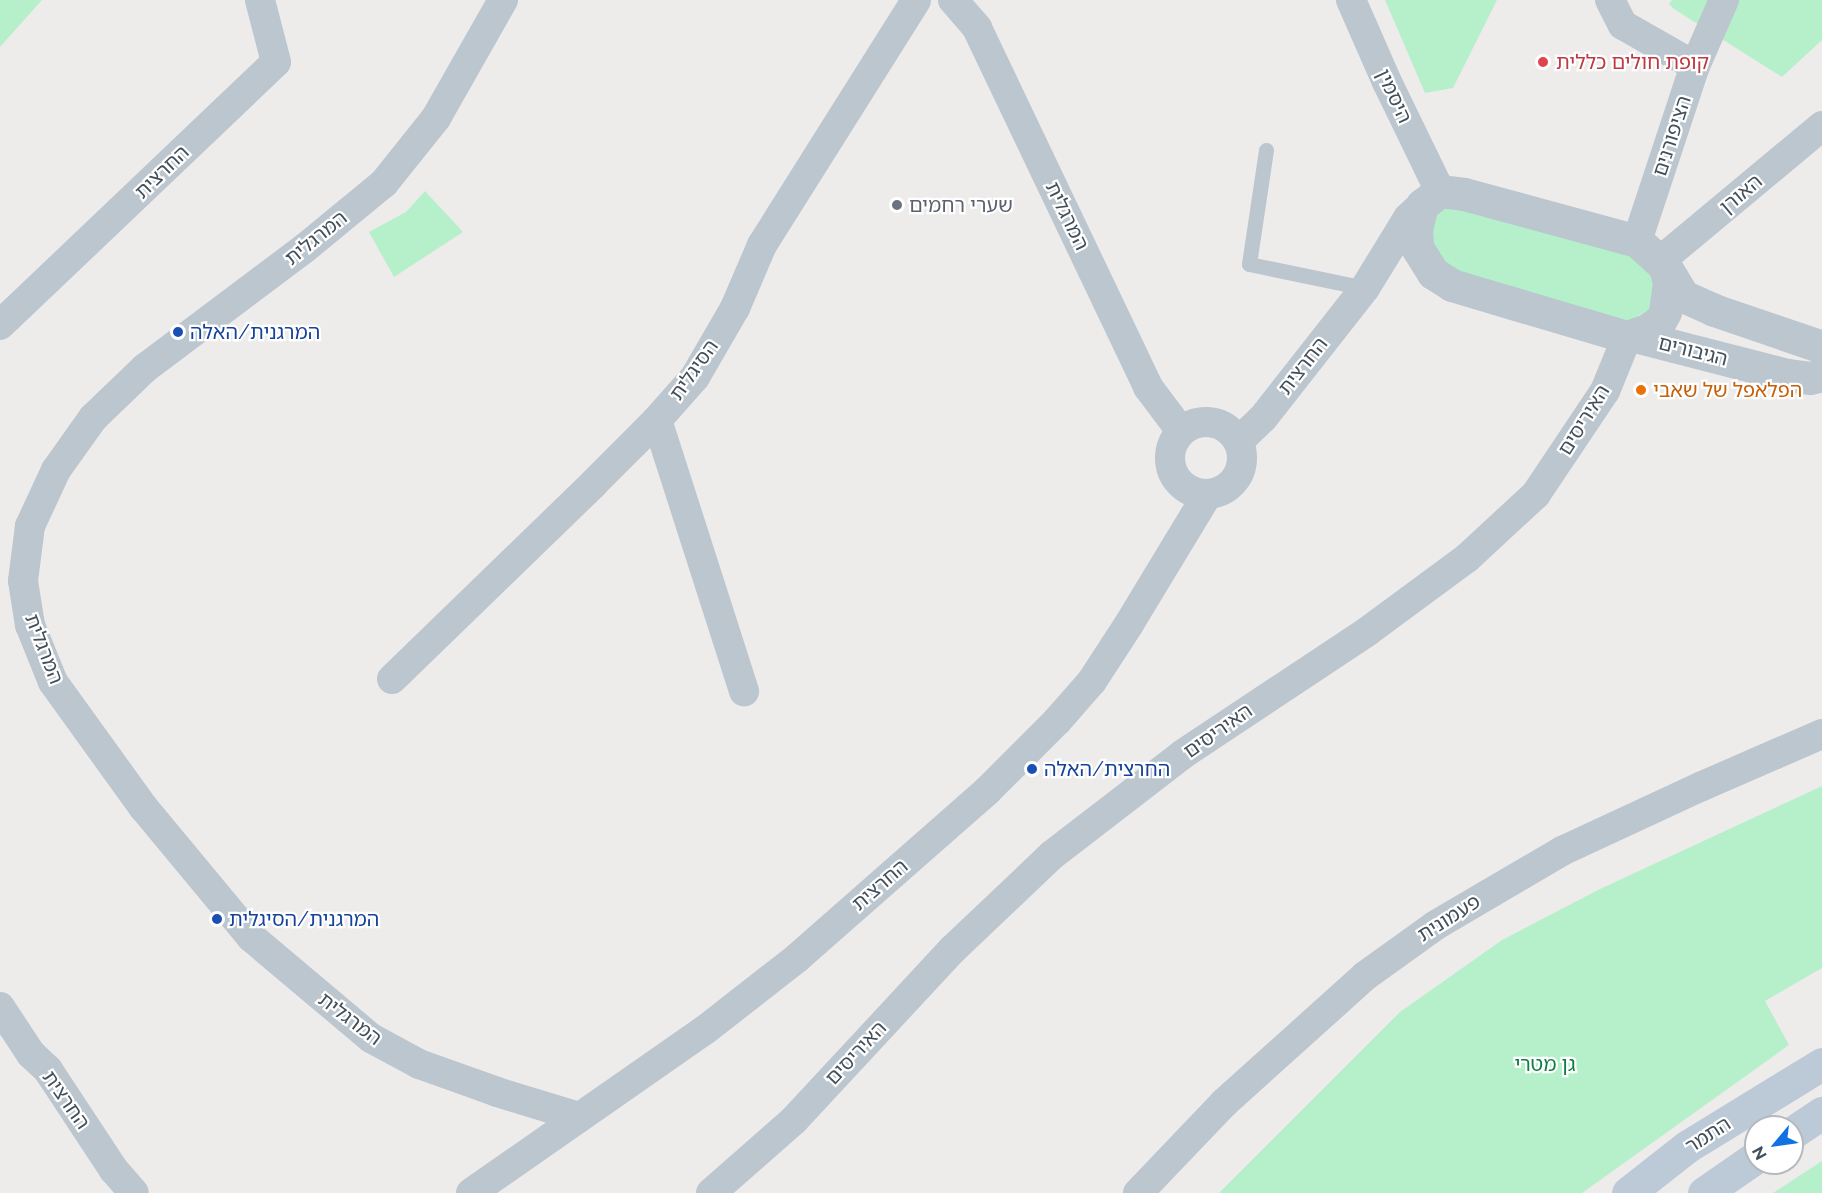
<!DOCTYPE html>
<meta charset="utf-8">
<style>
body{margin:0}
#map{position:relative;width:1822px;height:1193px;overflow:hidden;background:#eeebeb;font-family:Raleway,"Noto Sans Hebrew",sans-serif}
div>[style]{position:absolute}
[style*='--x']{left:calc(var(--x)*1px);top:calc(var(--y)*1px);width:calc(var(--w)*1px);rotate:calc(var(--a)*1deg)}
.green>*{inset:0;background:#b6f0cb}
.service>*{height:15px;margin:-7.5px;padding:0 7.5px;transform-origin:7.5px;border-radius:7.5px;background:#bbc6cf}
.minor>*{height:30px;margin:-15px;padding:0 15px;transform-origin:15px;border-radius:15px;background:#bbc6cf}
.minor>.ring{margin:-15px;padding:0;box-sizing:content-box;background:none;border:30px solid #bbc6cf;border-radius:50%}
.tertiary>*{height:33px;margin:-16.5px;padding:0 16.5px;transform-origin:16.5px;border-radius:16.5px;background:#bbc6cf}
.secondary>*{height:33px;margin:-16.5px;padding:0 16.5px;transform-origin:16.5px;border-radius:16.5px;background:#bcc9d6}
.dots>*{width:16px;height:16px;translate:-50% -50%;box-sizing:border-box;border:3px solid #fff;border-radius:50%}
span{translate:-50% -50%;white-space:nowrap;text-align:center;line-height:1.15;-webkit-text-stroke:4.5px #fff;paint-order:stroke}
.health-label{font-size:20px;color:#be3a42}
.left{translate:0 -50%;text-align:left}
.street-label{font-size:20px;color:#434f59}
.worship-label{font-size:20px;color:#5b616d}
.transit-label{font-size:20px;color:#164399}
.food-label{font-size:20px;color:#c56008}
.park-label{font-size:20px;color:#127c44}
.north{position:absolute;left:1744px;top:1115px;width:60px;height:60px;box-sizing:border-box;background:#fff;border:2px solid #b4b9bd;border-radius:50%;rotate:241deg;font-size:16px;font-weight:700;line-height:24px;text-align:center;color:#434f59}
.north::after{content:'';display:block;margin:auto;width:21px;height:27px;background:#1171e2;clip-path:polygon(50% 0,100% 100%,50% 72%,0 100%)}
</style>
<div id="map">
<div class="green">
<i style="clip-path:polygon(0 0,42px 0,0 47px)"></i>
<i style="clip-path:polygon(1385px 0,1497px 0,1453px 88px,1425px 93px)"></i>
<i style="clip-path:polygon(1672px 0,1822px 0,1822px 40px,1782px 77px,1674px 9px,1669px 4px)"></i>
<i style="clip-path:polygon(425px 191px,463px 232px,394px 277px,369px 232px,406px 212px)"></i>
<i style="clip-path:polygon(1445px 207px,1461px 209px,1630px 254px,1653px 277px,1653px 295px,1648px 311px,1627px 322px,1458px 271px,1444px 261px,1432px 244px,1431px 230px,1436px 214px)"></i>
<i style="clip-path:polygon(1822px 786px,1822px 968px,1765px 1001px,1789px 1045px,1582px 1193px,1219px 1193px,1400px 1012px,1502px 940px,1600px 889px)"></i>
<i style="clip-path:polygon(1822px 1161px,1822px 1193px,1773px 1193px)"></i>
</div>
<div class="service">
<i style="--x:1266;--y:150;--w:115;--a:98.5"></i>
<i style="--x:1249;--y:264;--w:118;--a:11.7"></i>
</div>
<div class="minor">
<i style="--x:503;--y:0;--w:136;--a:119.6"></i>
<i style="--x:436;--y:118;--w:83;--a:128.7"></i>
<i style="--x:384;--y:183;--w:102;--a:140.6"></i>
<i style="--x:305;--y:248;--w:200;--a:143.1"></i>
<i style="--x:145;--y:368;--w:72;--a:136.1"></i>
<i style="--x:93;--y:418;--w:64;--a:125.4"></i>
<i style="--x:56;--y:470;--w:62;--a:114.9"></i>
<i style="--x:30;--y:526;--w:55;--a:97.3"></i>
<i style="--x:23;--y:581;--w:45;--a:81"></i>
<i style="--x:30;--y:625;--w:61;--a:68"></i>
<i style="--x:53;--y:682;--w:155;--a:54.2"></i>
<i style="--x:144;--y:808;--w:168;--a:50.3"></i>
<i style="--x:251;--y:937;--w:157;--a:40.1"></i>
<i style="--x:371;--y:1038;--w:55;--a:28.4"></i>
<i style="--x:419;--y:1064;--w:83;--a:19.7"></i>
<i style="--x:497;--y:1092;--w:86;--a:17"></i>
<i style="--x:953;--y:0;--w:37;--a:49"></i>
<i style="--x:977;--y:28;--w:398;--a:64.5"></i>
<i style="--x:1148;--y:387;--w:55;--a:53.1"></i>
<i style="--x:1351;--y:0;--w:90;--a:66.3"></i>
<i style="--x:1387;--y:82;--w:121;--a:64.1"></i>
<i style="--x:1610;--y:0;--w:28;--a:63"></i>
<i style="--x:1623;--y:25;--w:83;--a:29.7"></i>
<i style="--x:1637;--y:241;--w:184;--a:-71.7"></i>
<i style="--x:1695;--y:66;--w:72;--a:-66.3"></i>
<i style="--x:1660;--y:261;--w:211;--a:-39.8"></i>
<i style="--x:0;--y:325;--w:381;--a:-43.6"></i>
<i style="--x:276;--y:62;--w:64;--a:-104.5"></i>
<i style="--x:657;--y:420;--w:285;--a:72.2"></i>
<i class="ring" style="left:1170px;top:422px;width:42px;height:42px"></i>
<i style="--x:1239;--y:441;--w:33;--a:-44"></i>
<i style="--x:1263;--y:418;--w:165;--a:-51.9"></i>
<i style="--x:1365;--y:288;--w:82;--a:-58.4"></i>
<i style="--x:1408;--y:218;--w:19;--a:-43"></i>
<i style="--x:392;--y:679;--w:281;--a:-44.1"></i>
<i style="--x:594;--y:483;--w:89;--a:-45"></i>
<i style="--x:657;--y:420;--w:57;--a:-48.5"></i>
<i style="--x:695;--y:377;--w:80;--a:-59.9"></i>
<i style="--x:735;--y:308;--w:69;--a:-66.8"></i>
<i style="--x:762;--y:245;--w:289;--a:-57.8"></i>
<i style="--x:0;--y:1007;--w:56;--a:56.6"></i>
<i style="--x:31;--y:1054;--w:23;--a:43"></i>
<i style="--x:48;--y:1070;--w:120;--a:56.6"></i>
<i style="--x:114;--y:1170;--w:30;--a:49"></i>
<i style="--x:471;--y:1193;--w:285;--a:-34.9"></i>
<i style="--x:705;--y:1030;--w:117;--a:-38"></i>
<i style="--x:797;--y:958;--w:253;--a:-41.3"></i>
<i style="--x:987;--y:791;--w:99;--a:-45"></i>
<i style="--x:1057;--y:721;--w:53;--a:-48.8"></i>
<i style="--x:1092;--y:681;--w:68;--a:-57"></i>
<i style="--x:1129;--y:624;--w:151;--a:-58.8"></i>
<i style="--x:711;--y:1193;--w:111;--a:-41.3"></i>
<i style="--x:794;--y:1120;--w:233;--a:-47.1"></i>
<i style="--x:953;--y:949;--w:137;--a:-43.5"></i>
<i style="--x:1052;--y:855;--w:165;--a:-37.6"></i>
<i style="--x:1183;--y:754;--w:222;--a:-33.6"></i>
<i style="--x:1368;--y:631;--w:123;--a:-36.4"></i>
<i style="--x:1467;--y:558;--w:94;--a:-42.8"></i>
<i style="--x:1536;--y:494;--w:124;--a:-56.2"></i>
<i style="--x:1605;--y:391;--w:58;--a:-67.8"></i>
<i style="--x:1138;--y:1193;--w:124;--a:-46.3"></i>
<i style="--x:1224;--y:1103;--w:190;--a:-42"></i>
<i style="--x:1365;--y:976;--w:87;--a:-35.7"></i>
<i style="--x:1436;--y:925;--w:146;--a:-30.4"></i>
<i style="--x:1562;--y:851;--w:152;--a:-24.9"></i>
<i style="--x:1700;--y:787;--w:133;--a:-23.5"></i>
</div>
<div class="tertiary">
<i style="--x:1440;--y:191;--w:24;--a:7"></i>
<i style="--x:1464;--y:194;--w:179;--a:15.2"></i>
<i style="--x:1637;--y:241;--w:38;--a:42"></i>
<i style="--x:1665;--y:266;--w:17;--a:77"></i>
<i style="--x:1669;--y:283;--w:29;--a:98"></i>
<i style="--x:1665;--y:312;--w:10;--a:119"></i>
<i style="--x:1660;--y:321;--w:16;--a:145"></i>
<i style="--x:1647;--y:330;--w:21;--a:161"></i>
<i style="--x:1627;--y:337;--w:183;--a:-163.5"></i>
<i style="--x:1452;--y:285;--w:22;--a:-148"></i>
<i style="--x:1433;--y:273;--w:31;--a:-122"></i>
<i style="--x:1417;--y:247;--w:18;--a:-93"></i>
<i style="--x:1416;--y:229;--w:25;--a:-76"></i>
<i style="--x:1422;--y:205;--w:23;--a:-38"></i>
<i style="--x:1665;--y:266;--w:35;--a:59"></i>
<i style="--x:1683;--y:296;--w:34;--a:24"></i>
<i style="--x:1714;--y:310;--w:114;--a:18.9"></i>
<i style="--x:1635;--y:336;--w:157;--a:14.4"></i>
<i style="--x:1787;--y:375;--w:23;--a:7"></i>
<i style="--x:1810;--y:378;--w:12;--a:-14"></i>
</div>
<div class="secondary">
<i style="--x:1792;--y:1133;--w:36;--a:-34"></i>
<i style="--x:1628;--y:1193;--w:76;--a:-38.1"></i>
<i style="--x:1688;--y:1146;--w:157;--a:-31.5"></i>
<i style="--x:1704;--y:1193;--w:63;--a:-34.7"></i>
</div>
<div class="dots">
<i style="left:1543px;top:62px;background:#e0444e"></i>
<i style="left:897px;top:205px;background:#6b7280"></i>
<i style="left:178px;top:332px;background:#1a4fb4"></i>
<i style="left:1641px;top:390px;background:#e8710a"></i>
<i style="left:1032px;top:769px;background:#1a4fb4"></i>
<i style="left:217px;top:919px;background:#1a4fb4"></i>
</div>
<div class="health-label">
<span class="left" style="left:1556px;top:62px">קופת חולים כללית</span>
</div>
<div class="street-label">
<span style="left:1394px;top:96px;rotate:65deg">היסמין</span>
<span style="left:1672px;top:136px;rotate:-72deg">הציפורנים</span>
<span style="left:162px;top:172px;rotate:-44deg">החרצית</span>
<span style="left:1741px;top:194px;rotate:-40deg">האורן</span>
<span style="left:1067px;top:216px;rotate:64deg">המרגלית</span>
<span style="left:316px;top:238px;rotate:-39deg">המרגלית</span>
<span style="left:1693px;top:351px;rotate:14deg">הגיבורים</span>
<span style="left:1303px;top:366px;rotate:-52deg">החרצית</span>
<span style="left:694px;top:370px;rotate:-55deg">הסיגלית</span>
<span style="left:1584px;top:420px;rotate:-58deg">האיריסים</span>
<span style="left:44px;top:649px;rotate:69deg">המרגלית</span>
<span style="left:1218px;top:731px;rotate:-35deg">האיריסים</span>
<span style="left:880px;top:885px;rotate:-41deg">החרצית</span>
<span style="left:1449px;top:918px;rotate:-32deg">פעמונית</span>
<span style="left:350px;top:1019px;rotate:37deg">המרגלית</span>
<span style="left:856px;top:1053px;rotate:-47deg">האיריסים</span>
<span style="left:66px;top:1100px;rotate:55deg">החרצית</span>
<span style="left:1708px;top:1135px;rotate:-33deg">התמר</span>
</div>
<div class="worship-label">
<span class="left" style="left:909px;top:205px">שערי רחמים</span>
</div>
<div class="transit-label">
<span class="left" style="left:190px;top:332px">המרגנית/האלה</span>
<span class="left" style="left:1044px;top:769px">החרצית/האלה</span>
<span class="left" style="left:229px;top:919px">המרגנית/הסיגלית</span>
</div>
<div class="food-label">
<span class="left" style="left:1653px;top:390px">הפלאפל של שאבי</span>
</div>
<div class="park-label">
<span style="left:1545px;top:1064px">גן מטרי</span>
</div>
<div class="north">N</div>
</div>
